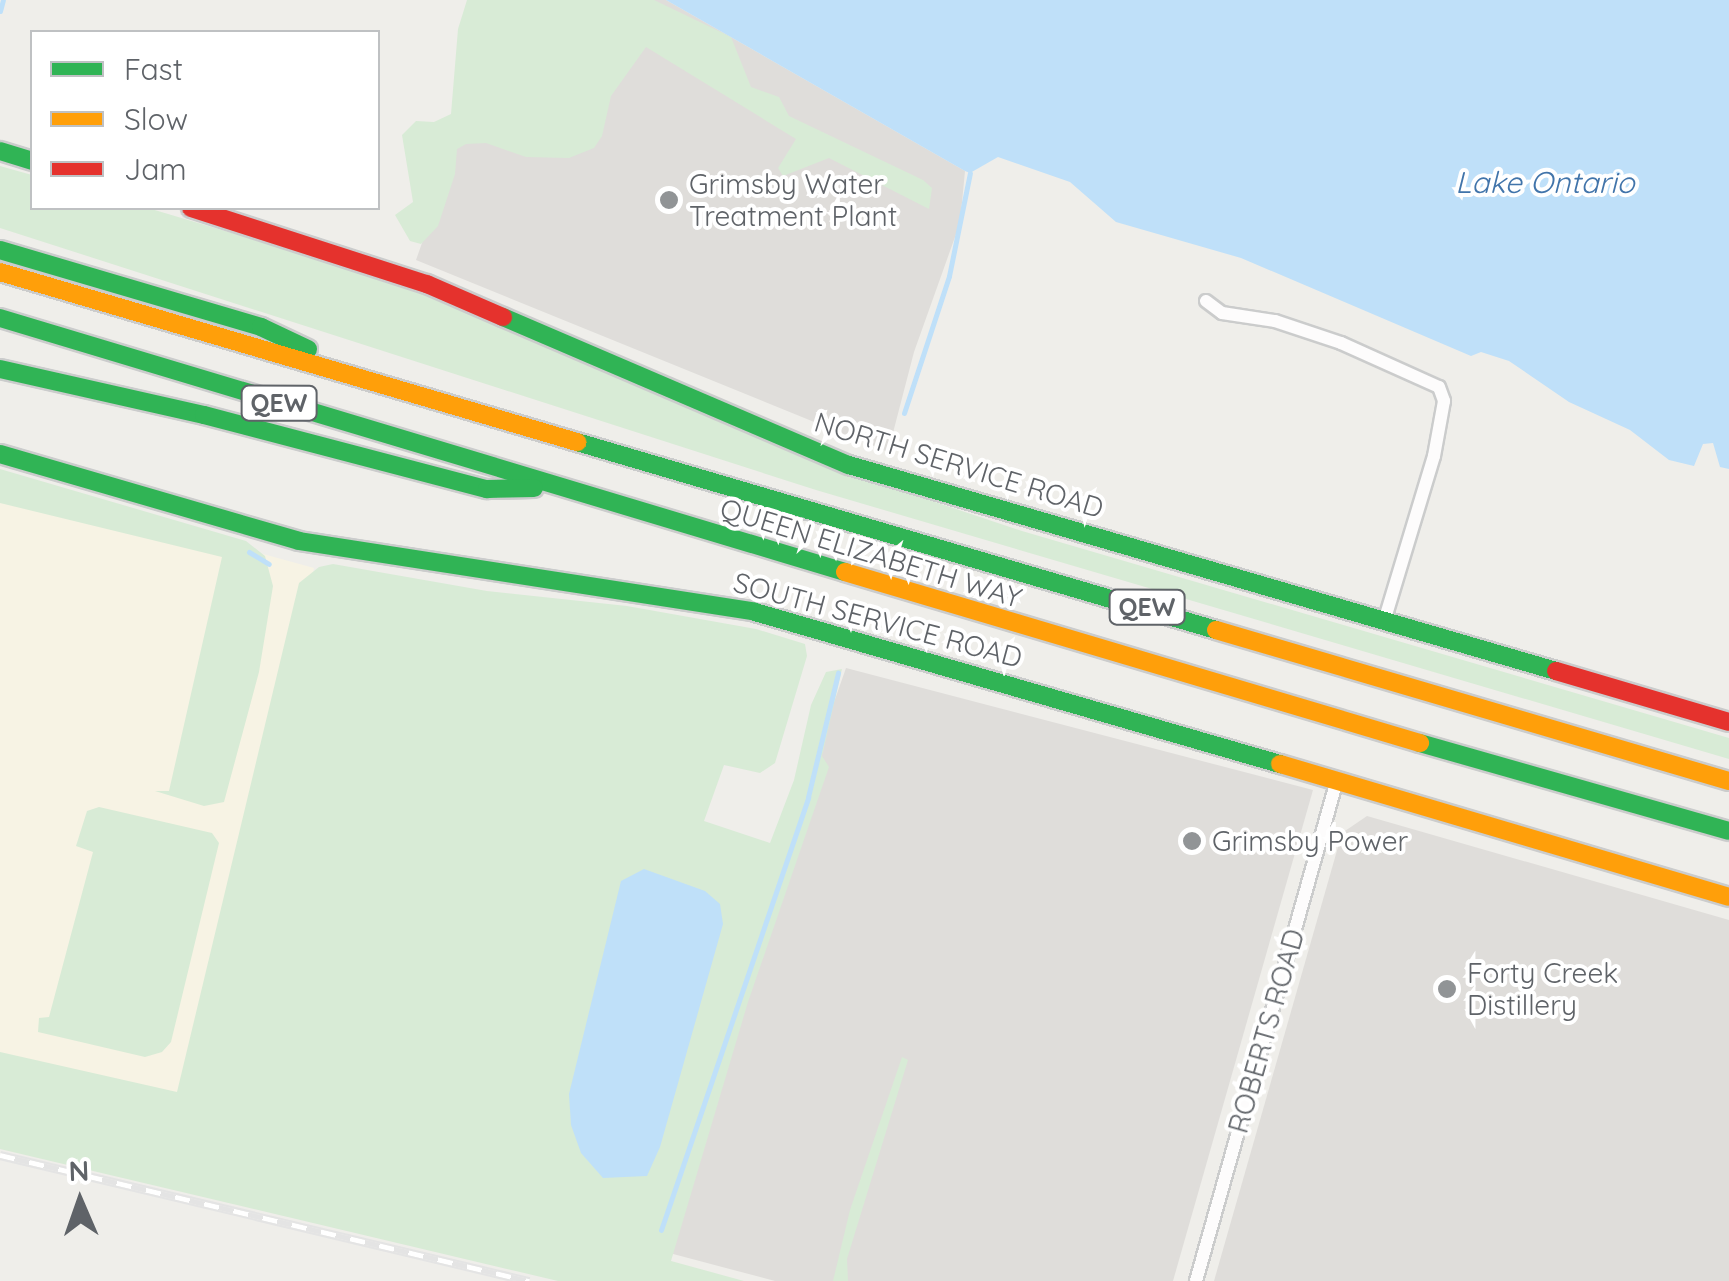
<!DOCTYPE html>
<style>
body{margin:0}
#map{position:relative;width:1729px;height:1281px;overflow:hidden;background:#efeeea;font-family:Quicksand,sans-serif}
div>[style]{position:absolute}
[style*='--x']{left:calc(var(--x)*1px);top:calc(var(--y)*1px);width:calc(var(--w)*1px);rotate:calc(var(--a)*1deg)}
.commercial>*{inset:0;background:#f7f3e4}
.industrial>*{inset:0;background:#dfddda}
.green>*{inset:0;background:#d8ebd6}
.water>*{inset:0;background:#bfe0f9}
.stream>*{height:5px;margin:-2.5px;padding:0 2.5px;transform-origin:2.5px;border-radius:2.5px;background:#bfe0f9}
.roads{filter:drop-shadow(2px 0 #cbcccc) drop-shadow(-2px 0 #cbcccc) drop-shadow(0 2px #cbcccc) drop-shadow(0 -2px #cbcccc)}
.street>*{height:12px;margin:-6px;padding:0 6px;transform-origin:6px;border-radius:6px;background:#fdfcfc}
.fast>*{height:18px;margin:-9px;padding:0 9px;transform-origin:9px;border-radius:9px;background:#30b455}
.slow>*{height:18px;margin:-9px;padding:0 9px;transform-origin:9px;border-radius:9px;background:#ff9f0a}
.jam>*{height:18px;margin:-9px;padding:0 9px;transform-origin:9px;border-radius:9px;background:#e5322d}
.rail>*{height:9px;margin-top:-4.5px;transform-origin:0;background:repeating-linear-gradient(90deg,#fff 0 15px,#e4e4e4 0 30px);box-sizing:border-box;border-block:2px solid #e4e4e4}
.dots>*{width:28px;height:28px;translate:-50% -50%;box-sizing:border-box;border:5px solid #fff;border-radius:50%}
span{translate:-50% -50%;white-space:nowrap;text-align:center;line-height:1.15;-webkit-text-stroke:8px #fff;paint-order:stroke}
.shield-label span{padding:2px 8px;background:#fff;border:2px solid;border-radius:8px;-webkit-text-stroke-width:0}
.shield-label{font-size:25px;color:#5f6368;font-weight:700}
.poi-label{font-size:28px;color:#5f6368}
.left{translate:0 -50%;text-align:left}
.street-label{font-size:28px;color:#5f6368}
.water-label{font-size:30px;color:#4174aa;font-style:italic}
.legend{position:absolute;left:30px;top:30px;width:350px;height:180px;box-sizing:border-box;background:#fff;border:2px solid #bfc1c3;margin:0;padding:12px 18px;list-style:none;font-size:30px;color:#5f6368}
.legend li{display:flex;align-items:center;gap:20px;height:50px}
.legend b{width:50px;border:2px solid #bfc1c3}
.north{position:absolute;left:30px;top:1151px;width:100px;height:100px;-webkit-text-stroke:8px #fff;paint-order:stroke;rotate:358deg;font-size:28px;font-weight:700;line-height:40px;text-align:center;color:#5f6368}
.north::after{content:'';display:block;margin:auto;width:35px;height:45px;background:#5f6368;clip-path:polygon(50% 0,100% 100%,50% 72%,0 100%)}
</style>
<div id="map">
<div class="commercial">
<i style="clip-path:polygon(0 482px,314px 568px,188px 1106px,0 1060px)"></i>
</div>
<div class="industrial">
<i style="clip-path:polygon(508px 0,666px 0,965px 171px,960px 223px,914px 352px,888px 452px,416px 260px)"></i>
<i style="clip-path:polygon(846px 668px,1313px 790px,1173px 1281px,775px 1281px,643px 1246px)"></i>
<i style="clip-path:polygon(1367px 816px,1729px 920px,1729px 1281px,1214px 1281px,1342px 833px)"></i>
</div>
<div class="green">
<i style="clip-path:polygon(467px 0,654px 0,731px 37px,751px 87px,779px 97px,789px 116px,923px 180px,932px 188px,929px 209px,829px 158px,783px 176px,778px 168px,796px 139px,646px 47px,611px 96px,602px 136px,594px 148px,569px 158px,526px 157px,486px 143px,466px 144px,457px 149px,455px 174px,438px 226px,421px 244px,410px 241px,395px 215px,413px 202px,402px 135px,416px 121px,434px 122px,451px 114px,458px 29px)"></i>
<i style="clip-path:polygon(0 166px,32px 175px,32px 208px,148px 208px,392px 281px,806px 459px,1022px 531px,1729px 738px,1729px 759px,816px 490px,0 228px)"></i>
<i style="clip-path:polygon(0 469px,246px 541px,265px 556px,273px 586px,259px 672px,224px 802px,204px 806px,155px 791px,169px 791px,222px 557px,0 503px)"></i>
<i style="clip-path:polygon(333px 564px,487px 591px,627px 606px,756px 629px,805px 644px,807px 656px,775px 763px,760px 773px,724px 765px,704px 821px,770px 843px,794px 780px,811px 705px,826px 672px,842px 669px,822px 756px,829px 767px,748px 1002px,671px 1261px,744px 1281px,558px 1281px,0 1149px,0 1052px,177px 1092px,299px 583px,319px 567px)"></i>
<i style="clip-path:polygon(99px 807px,212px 833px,219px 843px,171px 1042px,162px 1052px,145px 1057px,38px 1032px,39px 1018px,49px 1017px,93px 852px,76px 846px,87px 811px)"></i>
<i style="clip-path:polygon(902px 1057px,908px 1060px,847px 1259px,848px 1281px,833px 1281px,850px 1210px)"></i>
</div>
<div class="water">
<i style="clip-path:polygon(666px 0,1729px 0,1729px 469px,1720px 467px,1713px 443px,1703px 444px,1694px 466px,1669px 460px,1630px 430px,1569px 402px,1509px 361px,1481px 352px,1471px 356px,1241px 258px,1116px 222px,1070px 182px,998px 157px,970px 173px,965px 171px)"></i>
<i style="clip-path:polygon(644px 869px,705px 891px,720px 904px,723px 924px,660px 1147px,647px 1176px,603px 1178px,581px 1153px,571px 1125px,569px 1094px,621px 881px)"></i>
</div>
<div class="stream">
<i style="--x:0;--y:11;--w:11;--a:-75"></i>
<i style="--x:904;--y:413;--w:144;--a:-71.8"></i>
<i style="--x:949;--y:276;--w:105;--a:-78.5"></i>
<i style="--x:249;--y:552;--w:23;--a:31"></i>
<i style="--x:661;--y:1230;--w:457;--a:-71.2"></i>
<i style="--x:808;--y:797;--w:128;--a:-76.4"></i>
</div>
<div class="roads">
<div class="street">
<i style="--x:1206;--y:301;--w:20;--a:37"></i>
<i style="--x:1222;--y:313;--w:54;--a:8.6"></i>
<i style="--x:1275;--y:321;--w:70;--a:18.4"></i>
<i style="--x:1341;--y:343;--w:107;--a:24.2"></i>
<i style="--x:1439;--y:387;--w:15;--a:70"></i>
<i style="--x:1444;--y:401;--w:56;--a:100.3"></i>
<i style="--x:1434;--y:456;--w:173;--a:106.8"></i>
<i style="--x:1196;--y:1281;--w:520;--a:-74.28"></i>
</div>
<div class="fast">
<i style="--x:0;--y:151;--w:34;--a:17"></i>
<i style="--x:0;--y:250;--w:272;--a:16.4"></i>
<i style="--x:261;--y:327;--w:52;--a:25.1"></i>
<i style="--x:503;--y:317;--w:376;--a:23.2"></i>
<i style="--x:849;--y:465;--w:736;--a:16.24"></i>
<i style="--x:0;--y:318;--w:882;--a:16.73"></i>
<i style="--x:0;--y:369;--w:209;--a:12.7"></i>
<i style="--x:204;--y:415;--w:293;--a:14.7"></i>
<i style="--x:487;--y:489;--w:47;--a:-1.2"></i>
<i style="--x:577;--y:442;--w:666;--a:16.39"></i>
<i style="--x:0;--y:454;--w:311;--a:16.2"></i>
<i style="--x:299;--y:541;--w:461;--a:8.8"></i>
<i style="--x:755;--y:612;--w:547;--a:16.15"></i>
<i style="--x:1420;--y:743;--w:321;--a:15.9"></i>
</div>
<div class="slow">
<i style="--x:0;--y:272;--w:602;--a:16.42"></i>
<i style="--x:845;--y:572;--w:600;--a:16.56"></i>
<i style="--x:1216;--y:630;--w:535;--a:16.4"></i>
<i style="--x:1280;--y:764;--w:468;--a:16.5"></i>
</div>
<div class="jam">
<i style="--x:191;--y:208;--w:248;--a:17.9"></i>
<i style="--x:427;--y:284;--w:83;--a:23.5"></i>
<i style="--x:1556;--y:671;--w:180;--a:16.4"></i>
</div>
</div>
<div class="rail">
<i style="--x:0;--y:1155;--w:544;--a:13.4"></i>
</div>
<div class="dots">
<i style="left:669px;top:200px;background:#919496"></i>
<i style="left:1192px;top:841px;background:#919496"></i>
<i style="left:1447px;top:989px;background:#919496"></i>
</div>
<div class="shield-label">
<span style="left:279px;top:403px">QEW</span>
<span style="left:1147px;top:607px">QEW</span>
</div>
<div class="poi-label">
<span class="left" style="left:689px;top:200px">Grimsby Water<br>Treatment Plant</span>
<span class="left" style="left:1212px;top:841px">Grimsby Power</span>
<span class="left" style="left:1467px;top:989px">Forty Creek<br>Distillery</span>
</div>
<div class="street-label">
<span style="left:959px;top:465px;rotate:17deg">NORTH SERVICE ROAD</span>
<span style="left:871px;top:553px;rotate:17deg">QUEEN ELIZABETH WAY</span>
<span style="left:878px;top:620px;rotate:15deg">SOUTH SERVICE ROAD</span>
<span style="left:1266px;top:1031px;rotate:-74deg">ROBERTS ROAD</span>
</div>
<div class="water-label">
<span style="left:1545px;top:182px">Lake Ontario</span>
</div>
<ul class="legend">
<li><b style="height:12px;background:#30b455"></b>Fast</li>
<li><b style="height:12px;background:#ff9f0a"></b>Slow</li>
<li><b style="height:12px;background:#e5322d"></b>Jam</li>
</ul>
<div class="north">N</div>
</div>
